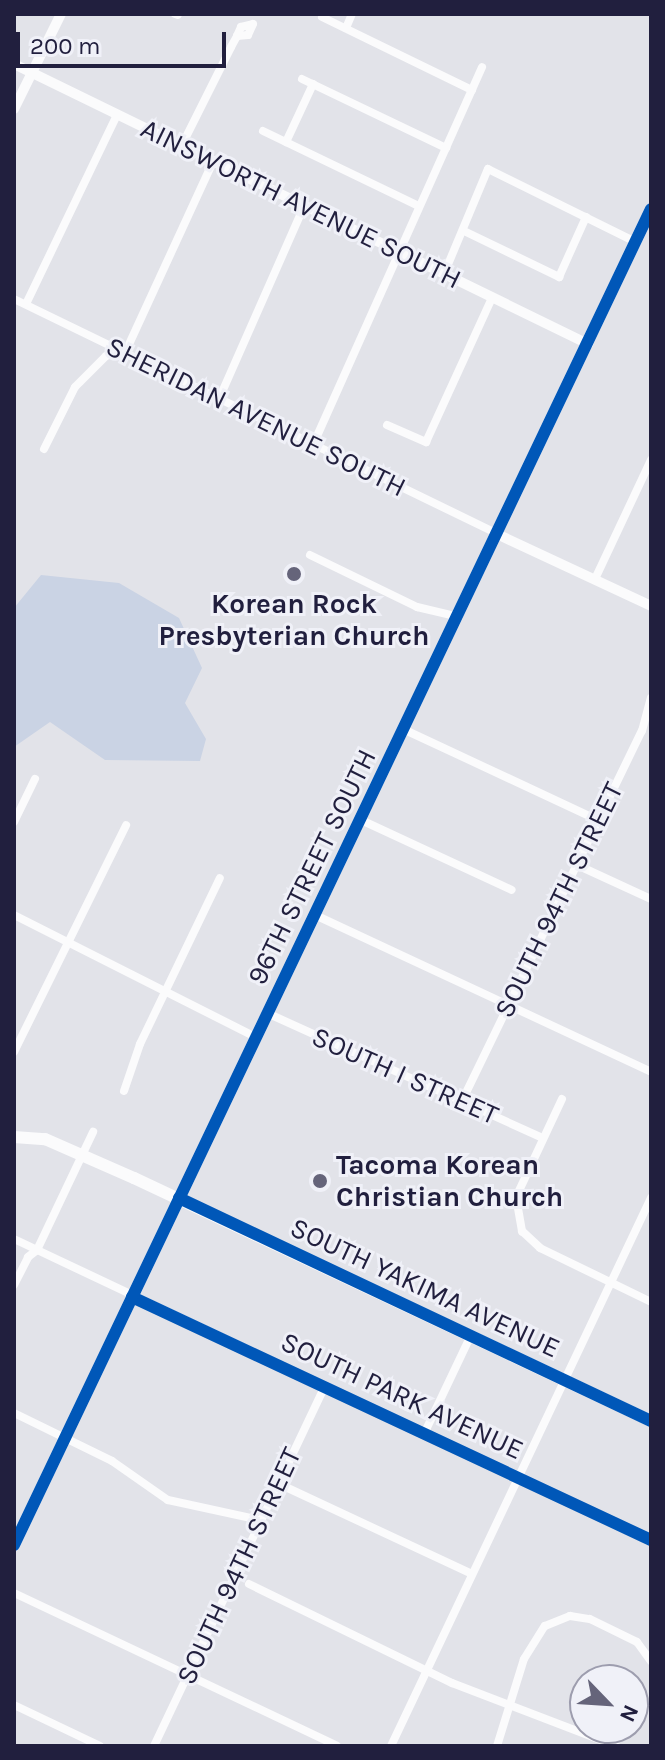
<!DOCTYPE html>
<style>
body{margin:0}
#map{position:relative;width:665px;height:1760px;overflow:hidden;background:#e2e3e9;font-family:Karla,sans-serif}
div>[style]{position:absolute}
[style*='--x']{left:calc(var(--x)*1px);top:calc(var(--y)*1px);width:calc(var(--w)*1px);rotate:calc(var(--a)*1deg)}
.green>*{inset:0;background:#cad3e4}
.minor>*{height:8px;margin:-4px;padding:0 4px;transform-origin:4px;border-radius:4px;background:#fbfbfc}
.tertiary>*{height:10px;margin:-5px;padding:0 5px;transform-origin:5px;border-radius:5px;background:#fbfbfc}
.secondary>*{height:12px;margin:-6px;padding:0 6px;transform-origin:6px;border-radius:6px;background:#fbfbfc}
.cycleway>*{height:12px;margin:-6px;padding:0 6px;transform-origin:6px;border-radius:6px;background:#0057b8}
.dots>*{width:22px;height:22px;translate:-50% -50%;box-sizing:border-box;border:4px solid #f0f1f8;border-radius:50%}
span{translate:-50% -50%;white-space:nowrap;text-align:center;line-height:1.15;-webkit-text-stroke:6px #f0f1f8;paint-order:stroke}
.street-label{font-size:28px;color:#211f3e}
.poi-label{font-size:28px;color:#211f3e;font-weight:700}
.left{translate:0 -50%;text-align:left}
.frame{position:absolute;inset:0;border:16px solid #211f3e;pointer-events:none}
.north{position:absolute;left:569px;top:1664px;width:80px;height:80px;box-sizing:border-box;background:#f0f1f8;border:2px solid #9d9dae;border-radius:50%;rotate:115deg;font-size:22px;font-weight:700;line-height:32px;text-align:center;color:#211f3e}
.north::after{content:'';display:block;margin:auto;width:28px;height:36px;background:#65647a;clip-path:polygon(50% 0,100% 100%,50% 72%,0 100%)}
.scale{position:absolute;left:16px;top:32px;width:210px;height:36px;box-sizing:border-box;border:4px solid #211f3e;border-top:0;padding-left:10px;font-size:24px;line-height:28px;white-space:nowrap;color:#211f3e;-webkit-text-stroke:6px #f0f1f8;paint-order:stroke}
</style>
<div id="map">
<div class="green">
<i style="clip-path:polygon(41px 575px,119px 583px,179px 618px,202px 668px,185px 703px,206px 739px,200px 761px,105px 760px,50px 722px,14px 747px,14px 608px)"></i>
</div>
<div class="minor">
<i style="--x:175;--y:14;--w:3;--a:18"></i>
<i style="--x:322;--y:17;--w:167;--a:26"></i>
<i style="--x:346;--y:28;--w:15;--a:-67"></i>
<i style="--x:302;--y:79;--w:160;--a:25.6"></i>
<i style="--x:263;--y:131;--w:173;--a:25.7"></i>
<i style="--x:286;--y:142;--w:64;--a:-65"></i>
<i style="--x:181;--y:147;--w:112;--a:-63.4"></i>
<i style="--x:231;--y:47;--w:13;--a:-61"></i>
<i style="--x:237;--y:36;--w:10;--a:-66"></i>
<i style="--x:241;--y:27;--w:12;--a:-14"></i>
<i style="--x:253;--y:24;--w:12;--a:114"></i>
<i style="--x:248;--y:35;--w:11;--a:175"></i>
<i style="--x:464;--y:231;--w:106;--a:25.8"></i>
<i style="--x:559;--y:277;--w:66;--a:-65.8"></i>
<i style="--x:444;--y:274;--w:114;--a:-67.3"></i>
<i style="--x:488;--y:169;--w:165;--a:26.3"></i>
<i style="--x:14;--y:299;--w:538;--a:25.9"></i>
<i style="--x:26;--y:304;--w:210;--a:-64.3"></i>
<i style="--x:125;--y:353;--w:210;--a:-65.3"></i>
<i style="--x:219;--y:399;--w:211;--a:-66.2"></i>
<i style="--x:387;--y:425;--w:43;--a:23.6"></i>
<i style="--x:426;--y:442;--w:158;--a:-65.4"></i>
<i style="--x:313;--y:445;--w:414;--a:-65.9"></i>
<i style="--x:44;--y:449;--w:69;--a:-63.4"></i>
<i style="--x:75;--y:387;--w:44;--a:-45"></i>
<i style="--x:106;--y:356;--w:15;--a:-20"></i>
<i style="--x:310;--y:555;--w:119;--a:25.9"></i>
<i style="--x:417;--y:607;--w:43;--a:13.4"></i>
<i style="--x:595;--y:579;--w:132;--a:-64.8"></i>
<i style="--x:405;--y:730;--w:213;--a:25"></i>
<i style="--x:361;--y:820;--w:166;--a:24.9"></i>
<i style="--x:14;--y:822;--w:48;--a:-64"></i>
<i style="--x:577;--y:865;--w:81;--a:24.7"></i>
<i style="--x:14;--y:915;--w:271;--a:26.8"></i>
<i style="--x:315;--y:915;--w:371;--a:25"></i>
<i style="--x:267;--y:1013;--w:303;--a:24.4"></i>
<i style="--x:14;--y:1052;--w:253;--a:-63.7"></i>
<i style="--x:124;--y:1091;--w:50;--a:-71.2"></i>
<i style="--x:140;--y:1044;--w:184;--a:-64.3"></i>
<i style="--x:562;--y:1099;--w:108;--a:115.1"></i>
<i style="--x:516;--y:1197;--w:35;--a:80"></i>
<i style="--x:522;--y:1231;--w:25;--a:43"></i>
<i style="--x:540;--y:1248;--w:123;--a:25.9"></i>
<i style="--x:462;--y:1101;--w:411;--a:-64.1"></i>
<i style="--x:642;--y:731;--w:34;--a:-75"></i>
<i style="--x:14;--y:1239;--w:705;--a:25.29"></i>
<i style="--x:14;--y:1285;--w:31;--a:-63"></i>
<i style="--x:28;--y:1257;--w:11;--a:-38"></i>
<i style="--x:37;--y:1250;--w:131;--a:-64.6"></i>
<i style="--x:14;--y:1413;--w:109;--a:26.1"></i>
<i style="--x:112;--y:1461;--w:68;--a:34.9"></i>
<i style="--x:168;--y:1500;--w:94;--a:12.3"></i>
<i style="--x:424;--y:1434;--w:107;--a:-64.6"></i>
<i style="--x:277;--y:1483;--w:215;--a:25"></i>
<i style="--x:249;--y:1584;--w:226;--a:26"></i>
<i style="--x:452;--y:1683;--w:176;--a:21"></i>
<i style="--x:14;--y:1593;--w:357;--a:25.3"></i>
<i style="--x:14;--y:1705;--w:95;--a:25.5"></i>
<i style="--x:154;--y:1746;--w:399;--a:-64.6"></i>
<i style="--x:391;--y:1746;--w:607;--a:-64.62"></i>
<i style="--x:497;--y:1746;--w:91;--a:-72.8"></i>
<i style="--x:524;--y:1659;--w:39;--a:-58"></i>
<i style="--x:545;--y:1626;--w:27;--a:-22"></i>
<i style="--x:570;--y:1616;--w:20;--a:9"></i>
<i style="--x:590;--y:1619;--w:52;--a:26.1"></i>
<i style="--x:637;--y:1642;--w:24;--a:54"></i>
</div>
<div class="tertiary">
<i style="--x:14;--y:64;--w:639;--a:26"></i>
<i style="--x:14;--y:109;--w:106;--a:-63.7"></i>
<i style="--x:499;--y:535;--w:168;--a:25"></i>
</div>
<div class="secondary">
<i style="--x:14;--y:1137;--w:31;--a:4"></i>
<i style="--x:45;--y:1139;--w:97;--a:23.7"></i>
<i style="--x:134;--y:1178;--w:571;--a:25.17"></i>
<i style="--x:14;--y:1545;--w:1480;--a:-64.51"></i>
</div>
<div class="cycleway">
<i style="--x:179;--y:1198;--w:522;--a:25.29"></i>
<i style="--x:132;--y:1297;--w:573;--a:25.09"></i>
<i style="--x:14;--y:1545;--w:1480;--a:-64.51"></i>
</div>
<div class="dots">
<i style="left:294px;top:574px;background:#65647a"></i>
<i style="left:320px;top:1181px;background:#65647a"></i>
</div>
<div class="street-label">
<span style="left:301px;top:204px;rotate:26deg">AINSWORTH AVENUE SOUTH</span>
<span style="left:256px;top:417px;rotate:26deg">SHERIDAN AVENUE SOUTH</span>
<span style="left:312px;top:867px;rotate:-64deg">96TH STREET SOUTH</span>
<span style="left:559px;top:900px;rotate:-64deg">SOUTH 94TH STREET</span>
<span style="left:405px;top:1076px;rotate:24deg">SOUTH I STREET</span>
<span style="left:425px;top:1288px;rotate:25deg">SOUTH YAKIMA AVENUE</span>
<span style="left:402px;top:1396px;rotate:25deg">SOUTH PARK AVENUE</span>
<span style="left:239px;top:1566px;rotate:-65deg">SOUTH 94TH STREET</span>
</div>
<div class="poi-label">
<span style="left:294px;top:620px">Korean Rock<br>Presbyterian Church</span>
<span class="left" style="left:336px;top:1181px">Tacoma Korean<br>Christian Church</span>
</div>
<div class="frame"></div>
<div class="north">N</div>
<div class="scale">200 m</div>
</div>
